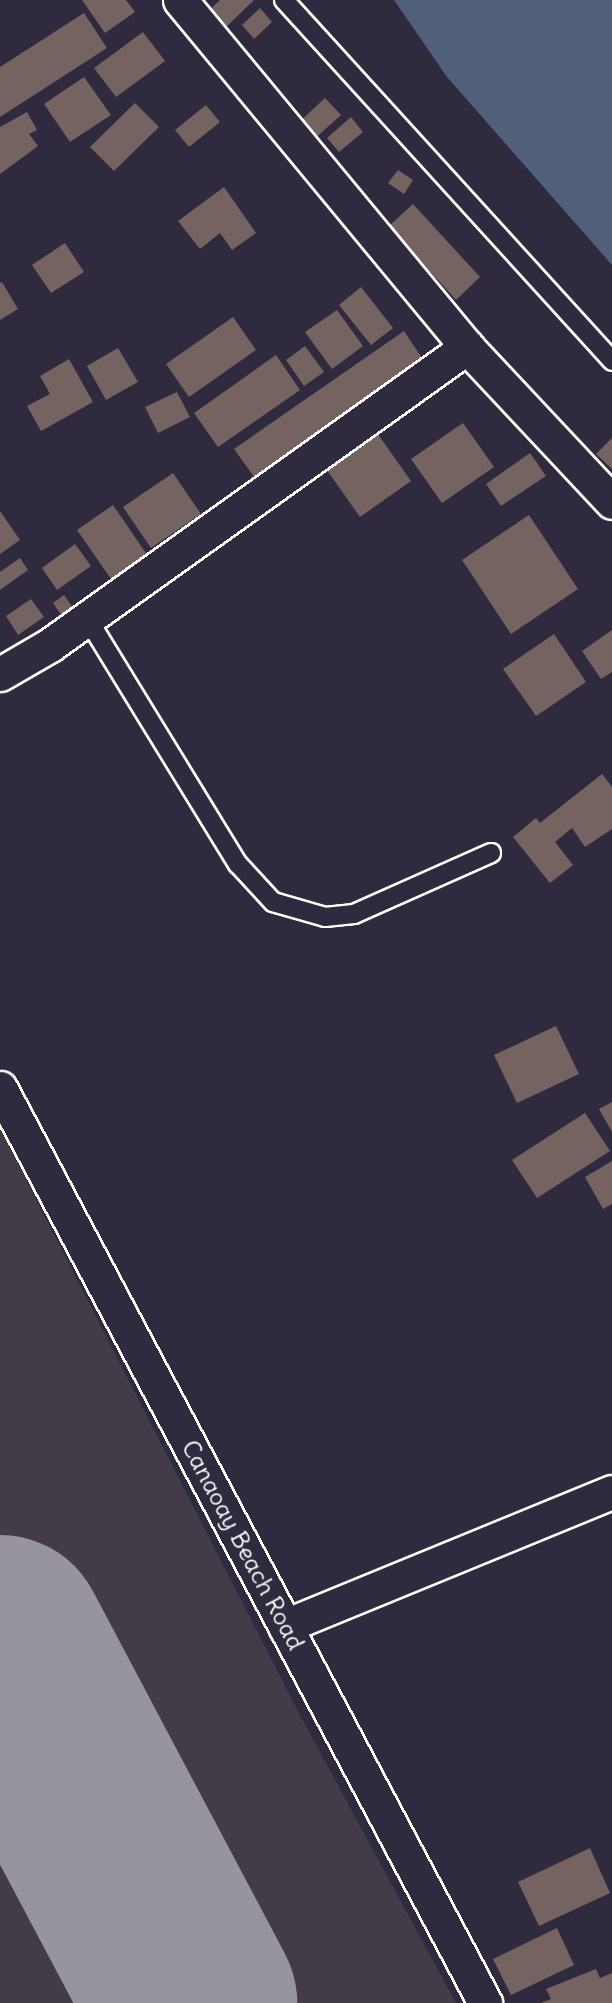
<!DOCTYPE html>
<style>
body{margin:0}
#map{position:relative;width:612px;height:2003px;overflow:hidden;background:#2f2a3d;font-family:Delius,sans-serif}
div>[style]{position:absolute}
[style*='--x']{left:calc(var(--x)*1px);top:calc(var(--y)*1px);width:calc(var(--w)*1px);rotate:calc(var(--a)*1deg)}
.built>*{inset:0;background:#443b48}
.water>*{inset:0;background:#505f7a}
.taxiway>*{height:84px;margin:-42px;padding:0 42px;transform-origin:42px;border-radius:42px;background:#97949e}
.runway>*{height:210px;margin:-105px;padding:0 105px;transform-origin:105px;border-radius:105px;background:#97949e}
.building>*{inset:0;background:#756362}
.roads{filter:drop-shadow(2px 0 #fff) drop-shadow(-2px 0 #fff) drop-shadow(0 2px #fff) drop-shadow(0 -2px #fff)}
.service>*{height:18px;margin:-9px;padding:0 9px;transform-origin:9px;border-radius:9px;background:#2f2a3d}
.minor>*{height:33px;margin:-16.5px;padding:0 16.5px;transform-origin:16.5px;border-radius:16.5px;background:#2f2a3d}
span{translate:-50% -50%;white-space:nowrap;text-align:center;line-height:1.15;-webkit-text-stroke:5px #2f2a3d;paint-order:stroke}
.street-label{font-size:24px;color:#fff}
</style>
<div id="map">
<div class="built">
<i style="clip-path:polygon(0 1129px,301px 1717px,456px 2003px,0 2003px)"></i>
</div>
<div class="water">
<i style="clip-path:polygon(394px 0,612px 0,612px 265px,447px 77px)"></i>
</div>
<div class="taxiway">
<i style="--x:0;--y:1677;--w:33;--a:44"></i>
<i style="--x:24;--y:1700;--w:85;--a:57.1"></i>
</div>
<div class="runway">
<i style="--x:0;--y:1640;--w:411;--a:62.1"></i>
</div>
<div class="building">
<i style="clip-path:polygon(82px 0,126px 0,135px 12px,105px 33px)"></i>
<i style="clip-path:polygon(220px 0,254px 0,220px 33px,203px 16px)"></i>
<i style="clip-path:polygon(260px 8px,272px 22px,254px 39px,242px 25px)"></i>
<i style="clip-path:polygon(84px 13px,107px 48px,0 117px,0 67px)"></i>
<i style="clip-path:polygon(143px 32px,165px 61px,116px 97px,94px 68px)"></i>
<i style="clip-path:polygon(84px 77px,111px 115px,70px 142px,44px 104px)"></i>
<i style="clip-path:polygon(325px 98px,341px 115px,311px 142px,296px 125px)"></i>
<i style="clip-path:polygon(135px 103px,159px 127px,114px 171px,90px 147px)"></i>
<i style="clip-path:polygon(206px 105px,220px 122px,189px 147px,175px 130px)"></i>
<i style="clip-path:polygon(27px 112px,37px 130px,29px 134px,38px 146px,0 174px,0 127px)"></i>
<i style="clip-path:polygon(351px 117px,363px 132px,339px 152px,327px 138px)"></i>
<i style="clip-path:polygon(398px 170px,413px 180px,404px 194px,388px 183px)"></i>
<i style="clip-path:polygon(224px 187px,256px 233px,232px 250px,220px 233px,200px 249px,178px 221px)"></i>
<i style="clip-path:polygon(413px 204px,480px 277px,456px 300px,389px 226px)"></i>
<i style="clip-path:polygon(65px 243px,84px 272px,51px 293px,32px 265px)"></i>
<i style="clip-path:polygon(2px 282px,18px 309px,0 320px,0 283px)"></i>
<i style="clip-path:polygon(361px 287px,393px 328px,371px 345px,339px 305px)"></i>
<i style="clip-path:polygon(337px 310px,363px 346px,332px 369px,305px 332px)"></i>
<i style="clip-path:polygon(233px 317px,256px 350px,189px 397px,166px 364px)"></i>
<i style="clip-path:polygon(404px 331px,426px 364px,257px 481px,234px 449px)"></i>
<i style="clip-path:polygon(305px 346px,324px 372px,304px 386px,286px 360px)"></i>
<i style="clip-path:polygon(118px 348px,138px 382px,106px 400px,87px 366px)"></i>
<i style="clip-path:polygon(276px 355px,300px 390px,218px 447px,194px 413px)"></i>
<i style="clip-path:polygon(69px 359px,93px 402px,41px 431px,27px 406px,50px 394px,40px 376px)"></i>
<i style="clip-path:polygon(177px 392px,190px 417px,158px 433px,145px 407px)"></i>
<i style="clip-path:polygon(463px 423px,494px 467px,442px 503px,411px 459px)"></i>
<i style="clip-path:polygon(375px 430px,411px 481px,360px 517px,324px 466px)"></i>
<i style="clip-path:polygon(612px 438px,612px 469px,596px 454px)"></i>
<i style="clip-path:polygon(530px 453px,546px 476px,501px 506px,486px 484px)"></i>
<i style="clip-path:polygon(173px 473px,201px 514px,151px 548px,123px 507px)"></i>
<i style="clip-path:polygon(113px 505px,154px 565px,118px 589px,77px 530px)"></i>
<i style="clip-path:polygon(0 511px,20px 540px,0 554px)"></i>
<i style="clip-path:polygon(529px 515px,578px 589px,511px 634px,462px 560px)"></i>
<i style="clip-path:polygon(75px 544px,91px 566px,57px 590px,42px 568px)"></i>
<i style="clip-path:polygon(20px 558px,28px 570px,0 590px,0 572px)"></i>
<i style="clip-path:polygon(64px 595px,80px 618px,68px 625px,53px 603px)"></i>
<i style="clip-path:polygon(31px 599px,44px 617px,18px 635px,6px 616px)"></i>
<i style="clip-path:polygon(612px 630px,612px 672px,601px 679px,582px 651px)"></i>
<i style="clip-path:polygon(554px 634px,586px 682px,536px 716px,503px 669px)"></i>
<i style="clip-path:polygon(602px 774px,612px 787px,612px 829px,585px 847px,572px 828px,555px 842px,573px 865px,550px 883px,513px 837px,536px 818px,540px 823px)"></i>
<i style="clip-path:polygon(556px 1026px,579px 1074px,517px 1103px,494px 1055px)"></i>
<i style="clip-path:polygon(612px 1102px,612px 1132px,599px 1109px)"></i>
<i style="clip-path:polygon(585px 1113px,610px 1151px,537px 1198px,512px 1160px)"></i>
<i style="clip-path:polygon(612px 1161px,612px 1204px,603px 1209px,585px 1177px)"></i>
<i style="clip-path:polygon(590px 1848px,610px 1893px,539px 1926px,518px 1882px)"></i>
<i style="clip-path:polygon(557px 1928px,574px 1965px,511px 1995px,493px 1959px)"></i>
<i style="clip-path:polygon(596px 1969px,600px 1978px,612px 1973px,612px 2003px,541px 2003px,551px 1999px,546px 1989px)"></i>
</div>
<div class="roads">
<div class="service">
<i style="--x:284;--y:0;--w:488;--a:47.7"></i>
<i style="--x:87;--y:618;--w:289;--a:58.5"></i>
<i style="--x:238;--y:864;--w:52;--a:47.4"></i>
<i style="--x:273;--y:902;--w:54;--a:16.1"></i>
<i style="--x:325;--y:917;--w:29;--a:-6"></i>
<i style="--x:354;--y:914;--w:150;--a:-24"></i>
</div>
<div class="minor">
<i style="--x:180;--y:0;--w:450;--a:50.4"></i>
<i style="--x:467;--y:347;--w:212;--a:46.9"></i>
<i style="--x:0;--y:674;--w:58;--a:-30.1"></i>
<i style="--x:50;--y:645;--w:513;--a:-35.55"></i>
<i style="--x:0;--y:1088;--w:1036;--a:62.07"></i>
<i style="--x:285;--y:1626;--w:353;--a:-22.3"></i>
</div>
</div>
<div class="street-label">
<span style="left:243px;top:1545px;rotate:62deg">Canaoay Beach Road</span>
</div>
</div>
